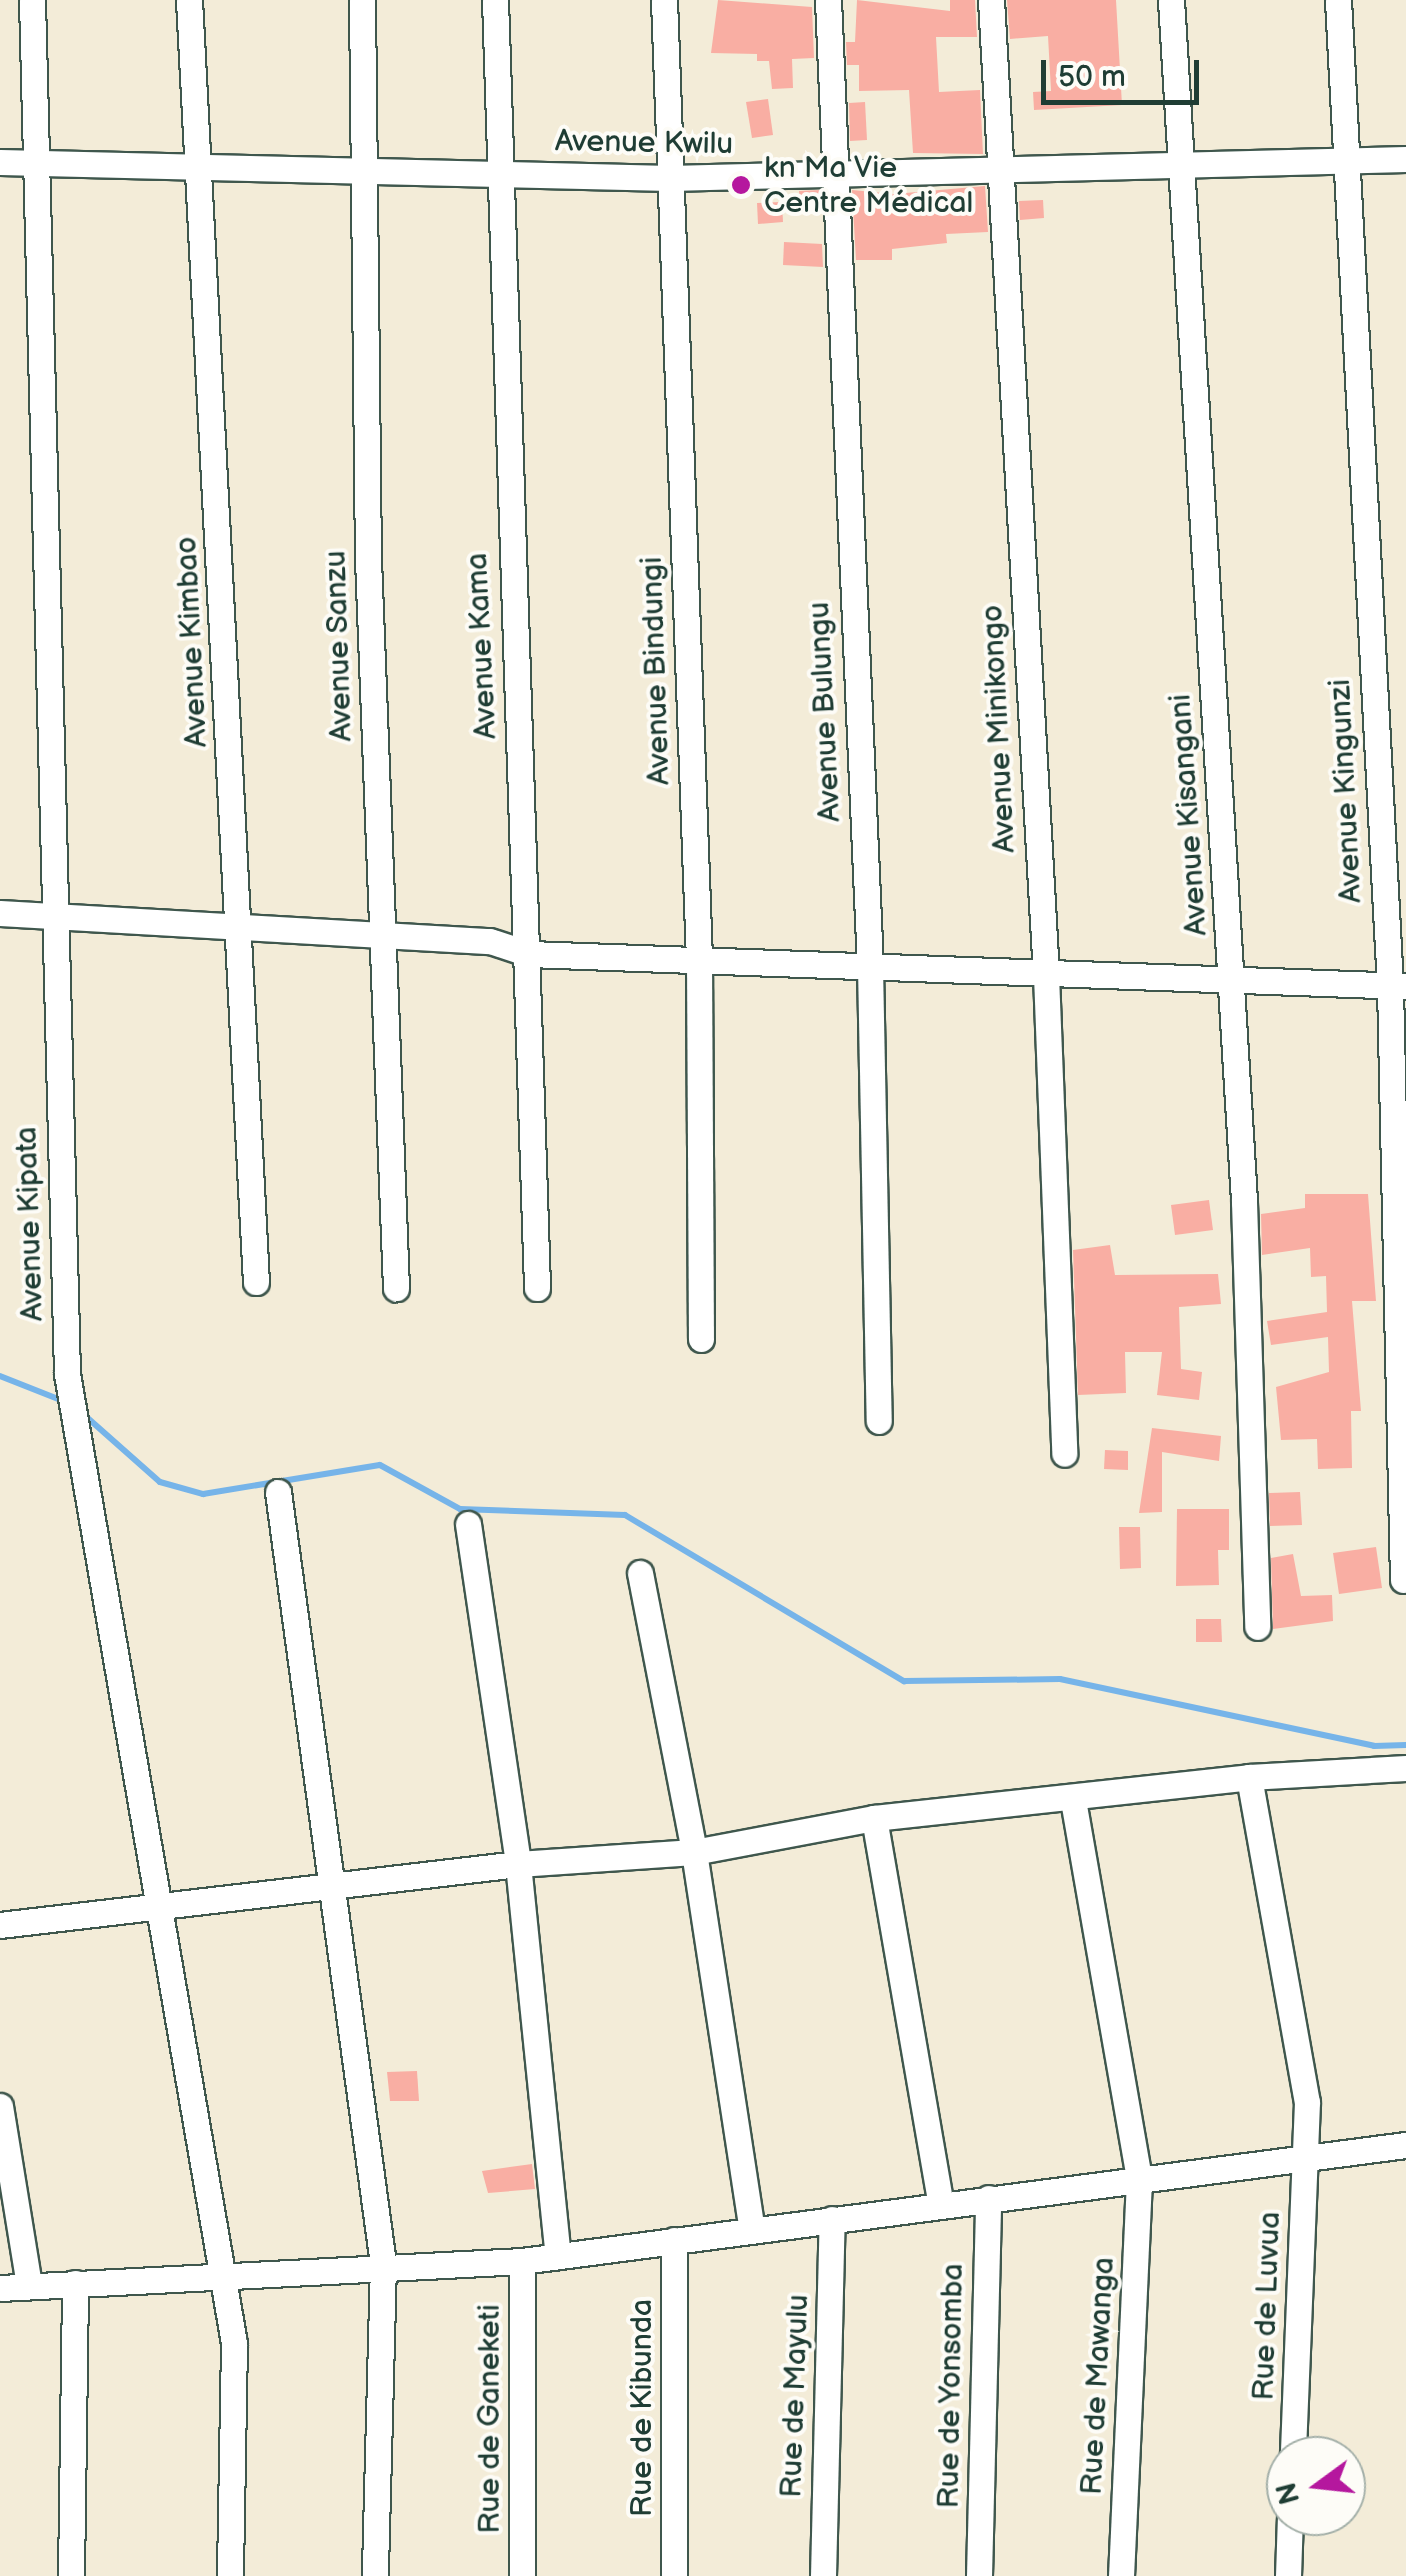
<!DOCTYPE html>
<meta charset="utf-8">
<style>
body{margin:0}
#map{position:relative;width:1406px;height:2576px;overflow:hidden;background:#f3ecd8;font-family:"Balsamiq Sans",sans-serif}
div>[style]{position:absolute}
[style*='--x']{left:calc(var(--x)*1px);top:calc(var(--y)*1px);width:calc(var(--w)*1px);rotate:calc(var(--a)*1deg)}
.stream>*{height:6px;margin:-3px;padding:0 3px;transform-origin:3px;border-radius:3px;background:#76b4e9}
.building>*{inset:0;background:#f9aea3}
.roads{filter:drop-shadow(2px 0 #3f574d) drop-shadow(-2px 0 #3f574d) drop-shadow(0 2px #3f574d) drop-shadow(0 -2px #3f574d)}
.minor>*{height:25px;margin:-12.5px;padding:0 12.5px;transform-origin:12.5px;border-radius:12.5px;background:#fff}
.dots>*{width:28px;height:28px;translate:-50% -50%;box-sizing:border-box;border:5px solid #fdfcf7;border-radius:50%}
span{translate:-50% -50%;white-space:nowrap;text-align:center;line-height:1.15;-webkit-text-stroke:8px #fdfcf7;paint-order:stroke}
.street-label{font-size:30px;color:#1f3d34}
.poi-label{font-size:30px;color:#1f3d34}
.left{translate:0 -50%;text-align:left}
.north{position:absolute;left:1266px;top:2436px;width:100px;height:100px;box-sizing:border-box;background:#fdfcf7;border:2px solid #a4b0a9;border-radius:50%;rotate:255deg;font-size:28px;font-weight:700;line-height:40px;text-align:center;color:#1f3d34}
.north::after{content:'';display:block;margin:auto;width:35px;height:45px;background:#b5179e;clip-path:polygon(50% 0,100% 100%,50% 72%,0 100%)}
.scale{position:absolute;left:1041px;top:60px;width:158px;height:45px;box-sizing:border-box;border:5px solid #1f3d34;border-top:0;padding-left:12px;font-size:30px;line-height:35px;white-space:nowrap;color:#1f3d34;-webkit-text-stroke:8px #fdfcf7;paint-order:stroke}
</style>
<div id="map">
<div class="stream">
<i style="--x:0;--y:1376;--w:68;--a:21.6"></i>
<i style="--x:82;--y:1413;--w:104;--a:41.5"></i>
<i style="--x:160;--y:1482;--w:45;--a:15.6"></i>
<i style="--x:203;--y:1494;--w:179;--a:-9.3"></i>
<i style="--x:380;--y:1465;--w:91;--a:28.8"></i>
<i style="--x:460;--y:1509;--w:165;--a:2.1"></i>
<i style="--x:625;--y:1515;--w:325;--a:30.8"></i>
<i style="--x:904;--y:1681;--w:156;--a:-0.7"></i>
<i style="--x:1060;--y:1679;--w:321;--a:12"></i>
<i style="--x:1374;--y:1746;--w:32;--a:-2"></i>
</div>
<div class="building">
<i style="clip-path:polygon(718px 0,812px 7px,814px 58px,792px 59px,793px 88px,772px 89px,769px 61px,757px 61px,757px 54px,711px 53px)"></i>
<i style="clip-path:polygon(857px 0,950px 11px,950px 0,975px 0,977px 37px,936px 37px,939px 92px,980px 90px,983px 154px,913px 153px,909px 90px,859px 91px,859px 65px,847px 65px,846px 42px,855px 42px)"></i>
<i style="clip-path:polygon(1007px 0,1116px 0,1122px 105px,1034px 110px,1033px 92px,1051px 91px,1048px 36px,1010px 39px)"></i>
<i style="clip-path:polygon(768px 99px,773px 135px,752px 138px,746px 102px)"></i>
<i style="clip-path:polygon(865px 102px,867px 140px,850px 141px,849px 103px)"></i>
<i style="clip-path:polygon(985px 186px,988px 232px,946px 234px,947px 243px,892px 249px,892px 260px,856px 260px,852px 190px,894px 194px)"></i>
<i style="clip-path:polygon(820px 190px,821px 208px,800px 210px,799px 191px)"></i>
<i style="clip-path:polygon(1043px 200px,1044px 218px,1020px 220px,1019px 201px)"></i>
<i style="clip-path:polygon(782px 202px,783px 222px,758px 224px,757px 203px)"></i>
<i style="clip-path:polygon(784px 242px,822px 244px,823px 267px,783px 265px)"></i>
<i style="clip-path:polygon(1305px 1194px,1368px 1194px,1376px 1301px,1352px 1301px,1361px 1411px,1351px 1411px,1352px 1468px,1318px 1469px,1317px 1439px,1281px 1440px,1276px 1387px,1329px 1372px,1328px 1337px,1271px 1345px,1267px 1321px,1327px 1312px,1326px 1276px,1311px 1277px,1310px 1248px,1262px 1255px,1261px 1214px,1305px 1208px)"></i>
<i style="clip-path:polygon(1209px 1200px,1213px 1230px,1175px 1235px,1171px 1205px)"></i>
<i style="clip-path:polygon(1110px 1245px,1115px 1275px,1218px 1274px,1221px 1304px,1179px 1307px,1181px 1369px,1202px 1372px,1199px 1400px,1157px 1395px,1162px 1352px,1125px 1352px,1126px 1393px,1078px 1395px,1073px 1250px)"></i>
<i style="clip-path:polygon(1152px 1428px,1221px 1436px,1219px 1461px,1162px 1452px,1162px 1512px,1139px 1513px)"></i>
<i style="clip-path:polygon(1105px 1450px,1128px 1451px,1128px 1470px,1104px 1469px)"></i>
<i style="clip-path:polygon(1300px 1492px,1302px 1525px,1270px 1526px,1269px 1493px)"></i>
<i style="clip-path:polygon(1177px 1509px,1229px 1509px,1229px 1550px,1218px 1550px,1219px 1585px,1176px 1586px)"></i>
<i style="clip-path:polygon(1119px 1527px,1140px 1527px,1141px 1568px,1120px 1569px)"></i>
<i style="clip-path:polygon(1376px 1547px,1382px 1588px,1339px 1594px,1333px 1553px)"></i>
<i style="clip-path:polygon(1293px 1554px,1301px 1596px,1332px 1595px,1333px 1621px,1273px 1629px,1271px 1558px)"></i>
<i style="clip-path:polygon(1196px 1619px,1221px 1619px,1222px 1642px,1196px 1642px)"></i>
<i style="clip-path:polygon(417px 2071px,419px 2101px,390px 2101px,387px 2072px)"></i>
<i style="clip-path:polygon(532px 2164px,535px 2189px,488px 2193px,482px 2171px)"></i>
</div>
<div class="roads">
<div class="minor">
<i style="--x:32;--y:0;--w:1374;--a:88.54"></i>
<i style="--x:67;--y:1374;--w:983;--a:80.22"></i>
<i style="--x:234;--y:2343;--w:233;--a:91"></i>
<i style="--x:189;--y:0;--w:1284;--a:87.01"></i>
<i style="--x:362;--y:0;--w:559;--a:89.39"></i>
<i style="--x:368;--y:559;--w:730;--a:87.8"></i>
<i style="--x:495;--y:0;--w:1289;--a:88.13"></i>
<i style="--x:664;--y:0;--w:960;--a:87.91"></i>
<i style="--x:699;--y:959;--w:380;--a:89.7"></i>
<i style="--x:828;--y:0;--w:967;--a:87.51"></i>
<i style="--x:870;--y:966;--w:455;--a:88.9"></i>
<i style="--x:991;--y:0;--w:977;--a:86.77"></i>
<i style="--x:1046;--y:975;--w:479;--a:87.8"></i>
<i style="--x:1171;--y:0;--w:1204;--a:86.52"></i>
<i style="--x:1244;--y:1202;--w:425;--a:88.2"></i>
<i style="--x:1338;--y:0;--w:987;--a:86.98"></i>
<i style="--x:1390;--y:986;--w:594;--a:88.75"></i>
<i style="--x:0;--y:162;--w:670;--a:1.37"></i>
<i style="--x:670;--y:178;--w:736;--a:-1.48"></i>
<i style="--x:0;--y:913;--w:491;--a:3.3"></i>
<i style="--x:490;--y:941;--w:41;--a:18.4"></i>
<i style="--x:529;--y:954;--w:877;--a:2.09"></i>
<i style="--x:278;--y:1492;--w:779;--a:82.25"></i>
<i style="--x:383;--y:2264;--w:312;--a:91.5"></i>
<i style="--x:468;--y:1524;--w:344;--a:81.6"></i>
<i style="--x:518;--y:1864;--w:394;--a:84.2"></i>
<i style="--x:640;--y:1573;--w:284;--a:79"></i>
<i style="--x:694;--y:1852;--w:378;--a:81.3"></i>
<i style="--x:1249;--y:1777;--w:330;--a:79.9"></i>
<i style="--x:1307;--y:2102;--w:354;--a:92.3"></i>
<i style="--x:1073;--y:1800;--w:386;--a:80.1"></i>
<i style="--x:1139;--y:2180;--w:396;--a:92.6"></i>
<i style="--x:874;--y:1818;--w:389;--a:80.2"></i>
<i style="--x:0;--y:1925;--w:522;--a:-6.72"></i>
<i style="--x:518;--y:1864;--w:176;--a:-3.9"></i>
<i style="--x:694;--y:1852;--w:183;--a:-10.7"></i>
<i style="--x:874;--y:1818;--w:377;--a:-6.2"></i>
<i style="--x:1249;--y:1777;--w:157;--a:-3.3"></i>
<i style="--x:0;--y:2106;--w:181;--a:80.8"></i>
<i style="--x:674;--y:2240;--w:336;--a:90"></i>
<i style="--x:522;--y:2261;--w:315;--a:90"></i>
<i style="--x:0;--y:2288;--w:523;--a:-2.96"></i>
<i style="--x:522;--y:2261;--w:892;--a:-7.48"></i>
<i style="--x:71;--y:2576;--w:293;--a:-89.2"></i>
<i style="--x:823;--y:2576;--w:357;--a:-88.6"></i>
<i style="--x:979;--y:2576;--w:378;--a:-88.6"></i>
<i style="--x:1288;--y:2576;--w:60;--a:-88.1"></i>
</div>
</div>
<div class="dots">
<i style="left:741px;top:185px;background:#b5179e"></i>
</div>
<div class="street-label">
<span style="left:644px;top:143px;rotate:1deg">Avenue Kwilu</span>
<span style="left:192px;top:642px;rotate:-93deg">Avenue Kimbao</span>
<span style="left:339px;top:646px;rotate:-92deg">Avenue Sanzu</span>
<span style="left:482px;top:646px;rotate:-93deg">Avenue Kama</span>
<span style="left:656px;top:671px;rotate:-92deg">Avenue Bindungi</span>
<span style="left:825px;top:712px;rotate:-93deg">Avenue Bulungu</span>
<span style="left:999px;top:729px;rotate:-93deg">Avenue Minikongo</span>
<span style="left:1346px;top:791px;rotate:-93deg">Avenue Kingunzi</span>
<span style="left:1189px;top:815px;rotate:-94deg">Avenue Kisangani</span>
<span style="left:30px;top:1224px;rotate:-92deg">Avenue Kipata</span>
<span style="left:1267px;top:2306px;rotate:-88deg">Rue de Luvua</span>
<span style="left:1098px;top:2376px;rotate:-87deg">Rue de Mawanga</span>
<span style="left:951px;top:2386px;rotate:-89deg">Rue de Yonsomba</span>
<span style="left:795px;top:2396px;rotate:-88deg">Rue de Mayulu</span>
<span style="left:642px;top:2408px;rotate:-90deg">Rue de Kibunda</span>
<span style="left:490px;top:2419px;rotate:-90deg">Rue de Ganeketi</span>
</div>
<div class="poi-label">
<span class="left" style="left:764px;top:185px">kn Ma Vie<br>Centre Médical</span>
</div>
<div class="north">N</div>
<div class="scale">50 m</div>
</div>
